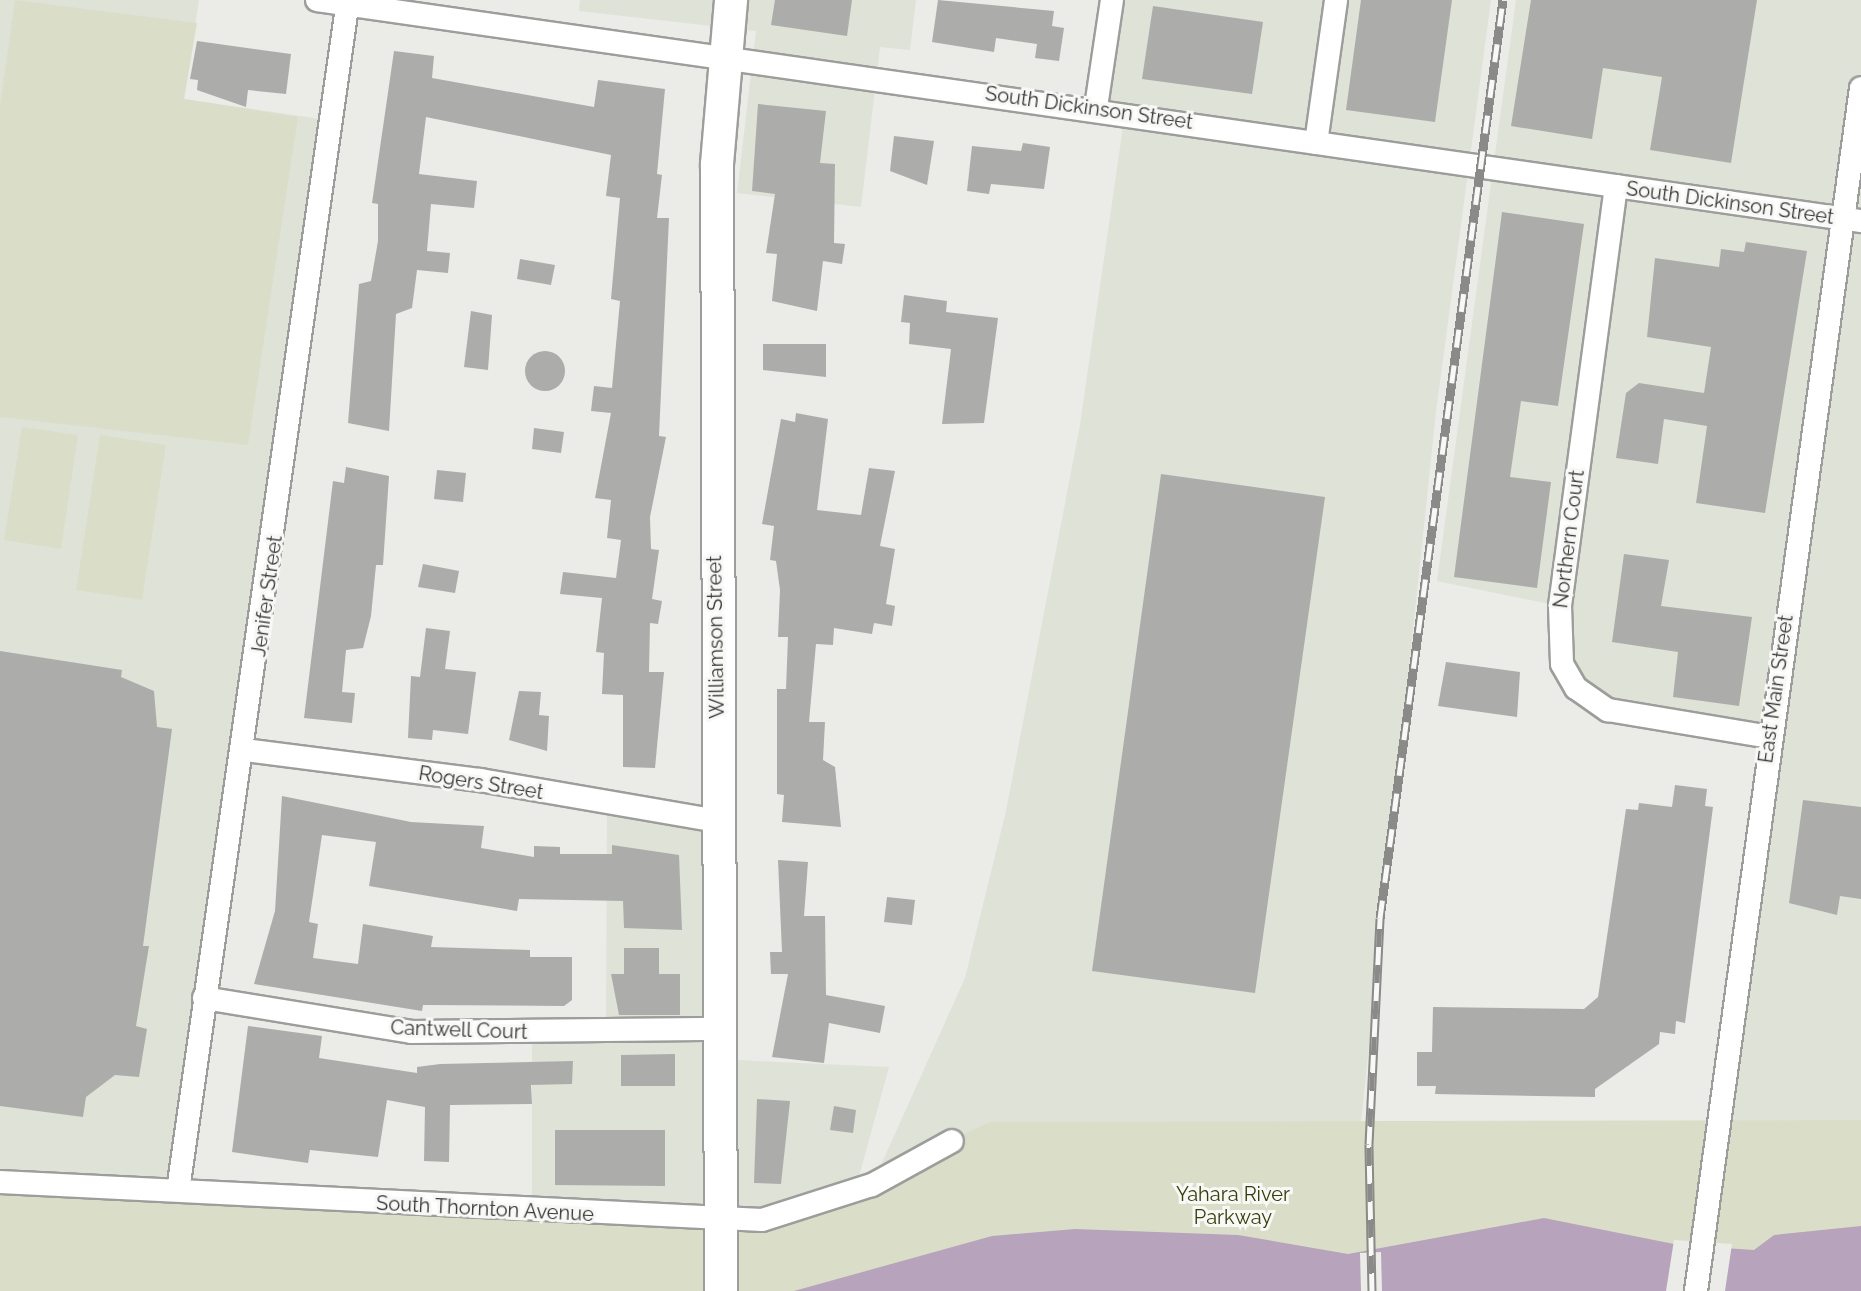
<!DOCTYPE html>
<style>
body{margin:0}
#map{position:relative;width:1861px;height:1291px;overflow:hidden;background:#ebebe8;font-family:Raleway,sans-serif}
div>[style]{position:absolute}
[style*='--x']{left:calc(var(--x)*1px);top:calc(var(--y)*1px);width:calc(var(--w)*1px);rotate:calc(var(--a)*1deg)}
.built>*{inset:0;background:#dfe2d7}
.green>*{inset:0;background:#dadec9}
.water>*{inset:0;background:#b7a3bb}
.pier>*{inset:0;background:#ebebe8}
.building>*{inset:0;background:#acadaa}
.round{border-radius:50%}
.roads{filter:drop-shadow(2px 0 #9d9e9b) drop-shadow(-2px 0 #9d9e9b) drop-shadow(0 2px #9d9e9b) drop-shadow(0 -2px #9d9e9b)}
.street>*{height:22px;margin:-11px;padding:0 11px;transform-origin:11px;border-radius:11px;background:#fff}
.secondary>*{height:32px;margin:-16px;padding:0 16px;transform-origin:16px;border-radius:16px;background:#fff}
.rail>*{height:9px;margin-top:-4.5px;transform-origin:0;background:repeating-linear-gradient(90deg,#f8f9f6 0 18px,#8a8a88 0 36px);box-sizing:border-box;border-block:2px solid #8a8a88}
span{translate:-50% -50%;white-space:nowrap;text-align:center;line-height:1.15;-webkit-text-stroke:6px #f8f9f6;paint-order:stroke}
.street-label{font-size:20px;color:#353635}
.park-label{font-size:20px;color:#373d09}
</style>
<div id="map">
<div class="built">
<i style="clip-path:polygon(0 0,199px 0,184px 99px,334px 121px,178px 1190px,0 1182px)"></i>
<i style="clip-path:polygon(580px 0,916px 0,910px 50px,880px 47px,861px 207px,737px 193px,756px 31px,579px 11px)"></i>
<i style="clip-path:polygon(1112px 0,1491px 0,1436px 412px,1361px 1122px,990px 1122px,872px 1185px,965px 978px,1006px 811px,1080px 425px,1125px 113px,1096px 107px)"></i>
<i style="clip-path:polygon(1516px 0,1861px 0,1861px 1120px,1719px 1124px,1769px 737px,1677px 723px,1576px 688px,1559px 606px,1437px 581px)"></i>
<i style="clip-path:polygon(607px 804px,717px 821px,716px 1059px,889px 1067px,855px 1191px,771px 1220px,532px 1213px,532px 1032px,606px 1031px)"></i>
</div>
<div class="green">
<i style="clip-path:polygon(15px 0,197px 23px,184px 99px,298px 117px,248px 445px,0 417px,0 105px)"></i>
<i style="clip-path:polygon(22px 427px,78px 435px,61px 549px,4px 540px)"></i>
<i style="clip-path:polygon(100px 435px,166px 445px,142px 600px,76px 590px)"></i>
<i style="clip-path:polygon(1861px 1120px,1861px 1291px,0 1291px,0 1182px,771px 1220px,990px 1122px)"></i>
</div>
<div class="water">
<i style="clip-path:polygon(1544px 1218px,1679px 1245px,1754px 1250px,1774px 1235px,1861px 1226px,1861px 1291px,794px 1291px,992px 1236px,1075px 1229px,1238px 1235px,1348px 1254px)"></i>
</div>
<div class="pier">
<i style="clip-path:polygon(1674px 1240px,1732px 1244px,1725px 1291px,1666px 1291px)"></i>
<i style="clip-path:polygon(1381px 1252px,1382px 1291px,1361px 1291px,1360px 1253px)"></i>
</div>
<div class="building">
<i style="clip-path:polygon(775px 0,852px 0,847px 36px,771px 25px)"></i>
<i style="clip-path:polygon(938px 0,1054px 11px,1052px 26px,1064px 28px,1059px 61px,1035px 58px,1037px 44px,996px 38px,994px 52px,932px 42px)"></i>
<i style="clip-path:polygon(1361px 0,1452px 0,1435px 122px,1346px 110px)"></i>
<i style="clip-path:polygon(1531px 0,1757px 0,1731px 163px,1650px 150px,1662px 77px,1603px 68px,1592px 139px,1511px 126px)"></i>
<i style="clip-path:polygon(1153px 6px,1263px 22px,1252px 94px,1142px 79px)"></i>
<i style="clip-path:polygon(197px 41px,291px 54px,286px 94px,248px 90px,246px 107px,197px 90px,198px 80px,190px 79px)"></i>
<i style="clip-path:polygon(394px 51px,434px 56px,432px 78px,594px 107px,598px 80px,665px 89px,657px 174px,662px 175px,657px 218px,669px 218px,659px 436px,666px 437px,650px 517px,651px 549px,659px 550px,652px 599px,662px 601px,658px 624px,650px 623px,649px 672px,664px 672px,655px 768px,623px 767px,623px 695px,602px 694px,604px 653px,596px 652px,602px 598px,560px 594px,563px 572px,616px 578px,621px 540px,607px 538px,611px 500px,595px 498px,611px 413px,591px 411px,594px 386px,612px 388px,620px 301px,611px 299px,620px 198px,606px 196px,611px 155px,426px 117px,419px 174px,477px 181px,474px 208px,431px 204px,427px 251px,450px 253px,448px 273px,417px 270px,412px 308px,396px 314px,389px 431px,348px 423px,359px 284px,371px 281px,378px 241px,378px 204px,372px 203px)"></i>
<i style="clip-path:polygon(758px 104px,826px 111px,820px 163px,835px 164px,834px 243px,845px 244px,842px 264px,823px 261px,817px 311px,772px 301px,777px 254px,766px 253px,775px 194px,752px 191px)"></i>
<i style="clip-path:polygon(894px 136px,934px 141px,927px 185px,890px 171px)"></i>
<i style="clip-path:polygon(1023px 143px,1050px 147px,1044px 189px,991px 184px,989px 194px,967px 191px,972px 146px,1021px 151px)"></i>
<i style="clip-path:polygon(1502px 212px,1584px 224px,1558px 406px,1521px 401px,1510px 477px,1551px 482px,1537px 588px,1454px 577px)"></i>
<i style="clip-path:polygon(1746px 242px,1807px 251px,1765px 513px,1696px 503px,1707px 426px,1664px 419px,1658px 464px,1616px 458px,1626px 393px,1639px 383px,1704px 393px,1711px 347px,1647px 337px,1655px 258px,1719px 267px,1721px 249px,1744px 252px)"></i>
<i style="clip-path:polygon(520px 259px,555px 265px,551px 285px,517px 279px)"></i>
<i style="clip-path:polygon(904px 295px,947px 301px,946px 312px,998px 318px,984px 423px,942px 424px,951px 349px,909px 344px,910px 323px,901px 322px)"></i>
<i style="clip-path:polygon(471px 311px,492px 315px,488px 370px,464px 367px)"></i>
<i style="clip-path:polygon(763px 344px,826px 344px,826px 377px,763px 370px)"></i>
<i class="round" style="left:525px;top:351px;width:40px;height:40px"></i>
<i style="clip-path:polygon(796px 413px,828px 419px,817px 510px,861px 515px,869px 468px,895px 471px,880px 546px,895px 549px,886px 604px,895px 606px,892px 626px,874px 623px,872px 634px,834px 628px,833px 645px,816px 644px,809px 722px,825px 722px,823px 760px,835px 767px,841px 827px,782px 822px,784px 795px,777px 794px,777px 689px,786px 689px,788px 637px,778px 637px,780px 590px,776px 561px,770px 560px,774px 526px,762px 524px,781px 419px,795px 422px)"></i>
<i style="clip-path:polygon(534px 428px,564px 432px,561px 453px,532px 449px)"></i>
<i style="clip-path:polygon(346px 467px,389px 476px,383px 565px,376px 565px,371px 616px,363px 648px,346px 650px,342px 692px,355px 693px,352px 723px,304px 718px,333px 481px,344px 483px)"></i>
<i style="clip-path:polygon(437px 470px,466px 473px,463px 502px,434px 499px)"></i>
<i style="clip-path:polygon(1161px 474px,1325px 497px,1255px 993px,1092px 971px)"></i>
<i style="clip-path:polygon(1624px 554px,1669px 560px,1661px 606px,1752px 617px,1739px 706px,1673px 697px,1678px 652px,1612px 642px)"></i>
<i style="clip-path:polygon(423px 564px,459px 571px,455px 593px,418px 587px)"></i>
<i style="clip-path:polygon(426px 628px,450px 631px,445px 669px,476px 672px,468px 734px,433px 730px,432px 740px,408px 738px,411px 676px,420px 677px)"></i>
<i style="clip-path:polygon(0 651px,122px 670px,121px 677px,154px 691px,157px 727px,172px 729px,143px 946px,149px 946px,136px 1026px,147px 1029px,139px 1077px,115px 1075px,86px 1097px,83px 1117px,0 1106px)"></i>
<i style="clip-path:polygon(1446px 662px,1520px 672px,1517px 717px,1438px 706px)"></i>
<i style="clip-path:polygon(519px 691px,541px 692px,539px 715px,549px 716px,547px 751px,509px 740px)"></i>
<i style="clip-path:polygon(1675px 785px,1707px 789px,1705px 806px,1713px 807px,1685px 1023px,1676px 1021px,1675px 1034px,1660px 1032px,1659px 1044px,1595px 1089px,1595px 1097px,1435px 1094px,1436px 1086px,1417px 1086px,1417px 1052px,1432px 1052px,1433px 1007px,1584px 1009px,1598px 997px,1626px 809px,1638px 810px,1639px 803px,1672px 807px)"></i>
<i style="clip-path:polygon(282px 796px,411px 822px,484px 826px,481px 848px,534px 857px,534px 846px,560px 847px,560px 854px,612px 854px,612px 845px,679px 855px,682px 930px,624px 928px,623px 901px,519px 899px,517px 911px,369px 886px,376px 842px,322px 835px,309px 922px,318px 924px,313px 958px,358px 964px,363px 924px,433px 936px,431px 947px,530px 950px,530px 957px,572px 957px,572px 1000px,564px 1006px,423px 1005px,422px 1011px,254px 984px,275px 911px)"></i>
<i style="clip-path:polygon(1803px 800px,1861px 807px,1861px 899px,1840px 896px,1837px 915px,1789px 903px)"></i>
<i style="clip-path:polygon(778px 860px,808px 862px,804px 916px,825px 916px,826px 995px,885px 1006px,880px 1033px,829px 1023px,824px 1063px,772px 1057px,788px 974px,771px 974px,770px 952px,782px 952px)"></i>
<i style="clip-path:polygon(887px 897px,915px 900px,912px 925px,884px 922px)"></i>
<i style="clip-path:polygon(624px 948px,659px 948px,659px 974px,680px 974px,680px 1015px,619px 1015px,611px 974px,624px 974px)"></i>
<i style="clip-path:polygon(248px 1026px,322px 1036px,319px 1058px,417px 1073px,417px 1067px,440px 1064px,573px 1061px,572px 1084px,531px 1085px,532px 1104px,450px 1105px,449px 1162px,424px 1161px,425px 1107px,387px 1100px,378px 1157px,310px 1150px,308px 1163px,232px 1152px)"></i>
<i style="clip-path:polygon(675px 1054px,675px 1086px,621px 1086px,621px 1055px)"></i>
<i style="clip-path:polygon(757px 1099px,790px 1101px,781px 1184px,754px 1183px)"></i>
<i style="clip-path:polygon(834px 1106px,856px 1110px,853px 1133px,830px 1130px)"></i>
<i style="clip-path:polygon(555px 1130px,665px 1130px,665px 1186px,555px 1185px)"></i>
</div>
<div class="roads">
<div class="street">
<i style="--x:317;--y:0;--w:1560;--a:8.15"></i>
<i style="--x:1096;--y:107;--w:108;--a:-81.5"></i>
<i style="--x:1316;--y:143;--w:144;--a:-82"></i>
<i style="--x:1616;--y:186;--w:424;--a:97.6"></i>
<i style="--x:1560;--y:606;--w:58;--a:88"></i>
<i style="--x:1562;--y:664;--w:28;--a:60"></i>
<i style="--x:1576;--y:688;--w:39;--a:35"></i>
<i style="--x:1608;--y:710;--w:163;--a:9.5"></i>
<i style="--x:245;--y:750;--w:237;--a:7.3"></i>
<i style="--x:480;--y:780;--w:241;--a:9.8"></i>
<i style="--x:204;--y:998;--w:210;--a:9.3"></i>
<i style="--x:411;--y:1032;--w:306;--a:-0.6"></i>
<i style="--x:0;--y:1182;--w:763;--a:2.85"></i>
<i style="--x:762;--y:1220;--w:115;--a:-17.7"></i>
<i style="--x:872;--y:1185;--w:91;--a:-28.8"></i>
<i style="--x:178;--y:1190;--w:1202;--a:-81.87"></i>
<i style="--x:1696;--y:1291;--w:1214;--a:-82.19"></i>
</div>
<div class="secondary">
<i style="--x:721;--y:1291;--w:1127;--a:-90.2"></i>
<i style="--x:717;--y:164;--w:165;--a:-85.1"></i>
</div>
</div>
<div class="rail">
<i style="--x:1372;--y:1291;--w:147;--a:-91.2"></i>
<i style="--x:1369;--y:1144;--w:226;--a:-87.2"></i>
<i style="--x:1380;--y:918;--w:926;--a:-82.37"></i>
</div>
<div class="street-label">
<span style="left:1089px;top:108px;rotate:8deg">South Dickinson Street</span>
<span style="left:1730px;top:203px;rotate:8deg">South Dickinson Street</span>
<span style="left:1569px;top:539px;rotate:-83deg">Northern Court</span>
<span style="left:267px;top:596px;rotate:-82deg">Jenifer Street</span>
<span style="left:716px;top:637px;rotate:-91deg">Williamson Street</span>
<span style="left:1776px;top:689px;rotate:-82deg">East Main Street</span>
<span style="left:481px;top:783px;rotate:9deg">Rogers Street</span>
<span style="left:459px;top:1030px;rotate:2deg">Cantwell Court</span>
<span style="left:485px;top:1209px;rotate:3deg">South Thornton Avenue</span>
</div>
<div class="park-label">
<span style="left:1233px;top:1206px">Yahara River<br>Parkway</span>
</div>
</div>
